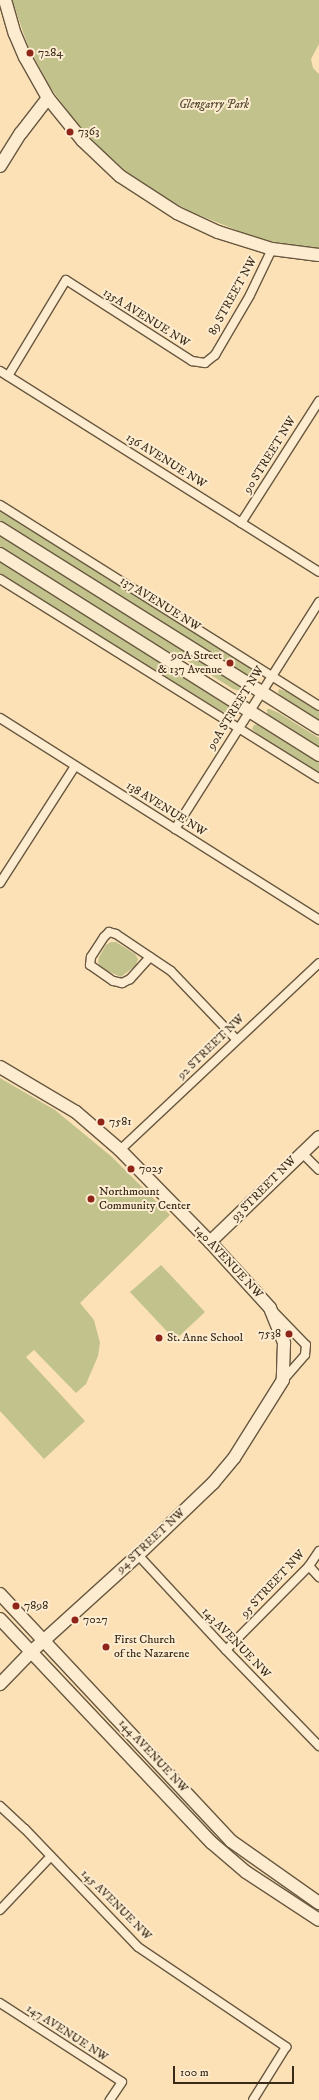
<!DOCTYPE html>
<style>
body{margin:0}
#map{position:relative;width:319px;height:2100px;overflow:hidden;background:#fce1b7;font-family:"IM FELL DW Pica",serif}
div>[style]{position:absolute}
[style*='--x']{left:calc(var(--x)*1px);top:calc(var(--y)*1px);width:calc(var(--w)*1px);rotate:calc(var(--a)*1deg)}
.green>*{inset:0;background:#c2c28c}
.roads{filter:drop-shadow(1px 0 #685840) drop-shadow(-1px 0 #685840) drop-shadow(0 1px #685840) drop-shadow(0 -1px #685840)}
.street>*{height:8px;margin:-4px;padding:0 4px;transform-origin:4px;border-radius:4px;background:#fdecd0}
.secondary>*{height:12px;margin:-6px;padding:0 6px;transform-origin:6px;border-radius:6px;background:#fdecd0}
.dots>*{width:11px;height:11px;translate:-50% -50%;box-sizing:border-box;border:2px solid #fdecd0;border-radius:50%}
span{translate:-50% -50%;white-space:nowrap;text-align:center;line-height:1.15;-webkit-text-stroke:4px #fdecd0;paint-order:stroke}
.poi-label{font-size:12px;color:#372a19}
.left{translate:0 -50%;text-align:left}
.right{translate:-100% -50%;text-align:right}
.park-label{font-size:12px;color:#5a5036;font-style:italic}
.street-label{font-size:12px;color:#372a19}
.scale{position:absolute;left:173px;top:2066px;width:121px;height:18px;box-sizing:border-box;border:2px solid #372a19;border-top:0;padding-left:5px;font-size:12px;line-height:14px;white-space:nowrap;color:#372a19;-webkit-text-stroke:3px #fdecd0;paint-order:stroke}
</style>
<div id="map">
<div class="green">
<i style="clip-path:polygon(12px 0,319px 0,319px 44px,311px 59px,313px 68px,319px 74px,319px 249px,270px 241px,241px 232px,194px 213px,163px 197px,129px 174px,102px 150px,72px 117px,50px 87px,28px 46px)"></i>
<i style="clip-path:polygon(0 511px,247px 664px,258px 676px,256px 678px,251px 677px,0 521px)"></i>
<i style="clip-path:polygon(0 534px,243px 686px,243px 692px,233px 689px,195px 665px,155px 644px,0 548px)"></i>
<i style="clip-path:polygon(0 561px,226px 702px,234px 712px,233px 714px,221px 711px,0 574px)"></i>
<i style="clip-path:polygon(279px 689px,293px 694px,319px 711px,319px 722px,283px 699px,278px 692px)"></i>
<i style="clip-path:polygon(270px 709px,279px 713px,319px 738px,319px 749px,273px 719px,267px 713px,267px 709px)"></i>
<i style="clip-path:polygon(259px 724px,319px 762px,319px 775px,261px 737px,252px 729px,254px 725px)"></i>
<i style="clip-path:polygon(111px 942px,116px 942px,135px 954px,138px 959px,136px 965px,121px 977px,101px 968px,98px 962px,99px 957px,106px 945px)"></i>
<i style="clip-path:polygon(0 1078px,55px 1110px,112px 1157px,170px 1215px,80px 1303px,94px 1320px,100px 1343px,98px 1356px,86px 1384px,76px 1393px,34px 1350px,26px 1357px,85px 1421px,44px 1459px,0 1411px)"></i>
<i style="clip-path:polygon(161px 1265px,205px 1312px,175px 1340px,130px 1292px)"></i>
</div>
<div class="roads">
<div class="street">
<i style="--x:0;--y:371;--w:377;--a:32.2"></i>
<i style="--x:8;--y:376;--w:112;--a:-58.9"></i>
<i style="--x:66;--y:280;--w:150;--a:32.7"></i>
<i style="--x:192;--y:361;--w:13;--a:9"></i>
<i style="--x:205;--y:363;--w:13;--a:-39"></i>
<i style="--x:215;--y:355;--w:69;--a:-59.7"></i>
<i style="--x:250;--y:295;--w:51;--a:-64.4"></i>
<i style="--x:0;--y:505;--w:377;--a:32.2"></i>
<i style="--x:241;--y:523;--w:145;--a:-57.4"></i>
<i style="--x:0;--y:579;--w:376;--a:32"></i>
<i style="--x:0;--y:718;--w:378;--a:32.3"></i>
<i style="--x:175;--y:829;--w:269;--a:-57.6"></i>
<i style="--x:0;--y:883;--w:139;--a:-57.3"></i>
<i style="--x:150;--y:957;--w:30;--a:132"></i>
<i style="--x:130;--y:979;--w:9;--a:153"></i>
<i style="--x:122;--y:983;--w:9;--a:-167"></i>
<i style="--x:113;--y:981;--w:28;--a:-145"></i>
<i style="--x:90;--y:965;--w:8;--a:-83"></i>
<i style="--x:91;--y:957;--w:24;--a:-57"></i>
<i style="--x:104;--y:937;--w:7;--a:-45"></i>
<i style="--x:109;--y:932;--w:7;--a:16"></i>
<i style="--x:116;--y:934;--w:66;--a:33.9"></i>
<i style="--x:171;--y:971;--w:94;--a:46.3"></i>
<i style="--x:120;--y:1150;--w:273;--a:-43.2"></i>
<i style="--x:301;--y:1152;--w:25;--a:45"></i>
<i style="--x:273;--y:1311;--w:47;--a:45.9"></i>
<i style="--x:306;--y:1345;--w:10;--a:96"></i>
<i style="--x:305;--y:1355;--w:33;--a:131"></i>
<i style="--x:138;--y:1555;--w:129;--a:47.2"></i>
<i style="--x:226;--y:1650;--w:134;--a:45.9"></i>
<i style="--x:309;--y:1566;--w:15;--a:48"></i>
<i style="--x:226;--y:1650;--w:118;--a:-45.3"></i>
<i style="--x:309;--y:1566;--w:18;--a:-56"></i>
<i style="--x:0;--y:1806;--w:34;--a:43"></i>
<i style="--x:25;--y:1829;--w:163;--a:46.2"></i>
<i style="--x:138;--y:1947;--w:179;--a:34"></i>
<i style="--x:286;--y:2047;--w:62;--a:121.9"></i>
<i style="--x:0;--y:1910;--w:74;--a:-46.6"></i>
<i style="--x:0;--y:2003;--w:145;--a:32.9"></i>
<i style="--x:122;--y:2082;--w:22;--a:124"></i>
</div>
<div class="secondary">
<i style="--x:5;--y:0;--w:35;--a:74"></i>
<i style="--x:15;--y:34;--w:25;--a:67"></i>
<i style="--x:25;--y:57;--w:47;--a:60.7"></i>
<i style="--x:48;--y:98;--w:55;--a:50.9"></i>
<i style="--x:83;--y:141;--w:51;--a:43.4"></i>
<i style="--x:120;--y:176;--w:68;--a:33"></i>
<i style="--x:177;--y:213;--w:45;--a:24.9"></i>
<i style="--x:218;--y:232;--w:57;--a:17.5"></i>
<i style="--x:272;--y:249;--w:47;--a:7.3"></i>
<i style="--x:0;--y:166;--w:39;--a:-58"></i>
<i style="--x:21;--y:133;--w:44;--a:-52.4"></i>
<i style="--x:0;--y:528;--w:377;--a:32.1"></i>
<i style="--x:0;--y:554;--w:377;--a:32.2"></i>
<i style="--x:0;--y:1067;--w:88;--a:30.6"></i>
<i style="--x:76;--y:1112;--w:58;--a:40.8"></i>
<i style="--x:120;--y:1150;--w:129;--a:45.6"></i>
<i style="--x:210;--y:1242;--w:89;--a:47.7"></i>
<i style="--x:270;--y:1308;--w:38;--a:68"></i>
<i style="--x:284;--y:1343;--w:37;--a:92"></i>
<i style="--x:283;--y:1380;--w:92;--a:122.1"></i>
<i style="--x:234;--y:1458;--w:33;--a:130"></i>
<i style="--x:213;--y:1483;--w:104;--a:136.2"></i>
<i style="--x:138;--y:1555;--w:144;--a:137.8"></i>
<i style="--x:31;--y:1652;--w:45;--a:134.1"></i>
<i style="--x:210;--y:1242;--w:151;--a:-43.9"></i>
<i style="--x:0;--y:1594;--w:338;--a:46.9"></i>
<i style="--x:231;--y:1841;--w:108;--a:35.2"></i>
<i style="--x:0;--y:1619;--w:308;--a:46.6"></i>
<i style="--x:212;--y:1843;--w:45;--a:40.5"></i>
<i style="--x:246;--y:1872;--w:87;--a:33.3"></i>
</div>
</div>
<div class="dots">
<i style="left:30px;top:53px;background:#8f2418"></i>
<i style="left:70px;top:132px;background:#8f2418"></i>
<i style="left:230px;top:663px;background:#8f2418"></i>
<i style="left:101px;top:1122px;background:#8f2418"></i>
<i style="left:131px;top:1169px;background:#8f2418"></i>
<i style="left:91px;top:1199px;background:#8f2418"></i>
<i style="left:289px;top:1334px;background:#8f2418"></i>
<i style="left:159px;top:1338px;background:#8f2418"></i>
<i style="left:16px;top:1606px;background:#8f2418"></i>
<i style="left:75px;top:1620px;background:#8f2418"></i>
<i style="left:106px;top:1647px;background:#8f2418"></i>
</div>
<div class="poi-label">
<span class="left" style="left:38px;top:53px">7284</span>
<span class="left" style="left:78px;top:132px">7363</span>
<span class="right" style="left:222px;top:663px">90A Street<br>&amp; 137 Avenue</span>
<span class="left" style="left:109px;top:1122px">7581</span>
<span class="left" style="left:139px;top:1169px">7025</span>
<span class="left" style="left:99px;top:1199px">Northmount<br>Community Center</span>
<span class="right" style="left:281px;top:1334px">7538</span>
<span class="left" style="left:167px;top:1338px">St. Anne School</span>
<span class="left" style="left:24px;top:1606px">7898</span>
<span class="left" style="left:83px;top:1620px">7027</span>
<span class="left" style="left:114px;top:1647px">First Church<br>of the Nazarene</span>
</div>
<div class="park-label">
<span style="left:214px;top:105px">Glengarry Park</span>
</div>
<div class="street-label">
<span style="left:233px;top:296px;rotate:-61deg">89 STREET NW</span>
<span style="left:146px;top:318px;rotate:32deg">135A AVENUE NW</span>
<span style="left:270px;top:455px;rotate:-58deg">90 STREET NW</span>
<span style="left:166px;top:461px;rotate:32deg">136 AVENUE NW</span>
<span style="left:160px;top:604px;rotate:32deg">137 AVENUE NW</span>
<span style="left:236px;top:708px;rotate:-58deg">90A STREET NW</span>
<span style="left:166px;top:809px;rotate:32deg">138 AVENUE NW</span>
<span style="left:211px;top:1047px;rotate:-44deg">92 STREET NW</span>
<span style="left:264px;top:1189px;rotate:-45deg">93 STREET NW</span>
<span style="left:228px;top:1262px;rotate:47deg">140 AVENUE NW</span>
<span style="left:151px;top:1541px;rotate:-43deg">94 STREET NW</span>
<span style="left:273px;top:1584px;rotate:-47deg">95 STREET NW</span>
<span style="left:236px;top:1643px;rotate:46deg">143 AVENUE NW</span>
<span style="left:153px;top:1756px;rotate:47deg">144 AVENUE NW</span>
<span style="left:116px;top:1905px;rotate:45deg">145 AVENUE NW</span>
<span style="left:67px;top:2033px;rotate:33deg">147 AVENUE NW</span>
</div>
<div class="scale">100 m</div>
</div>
